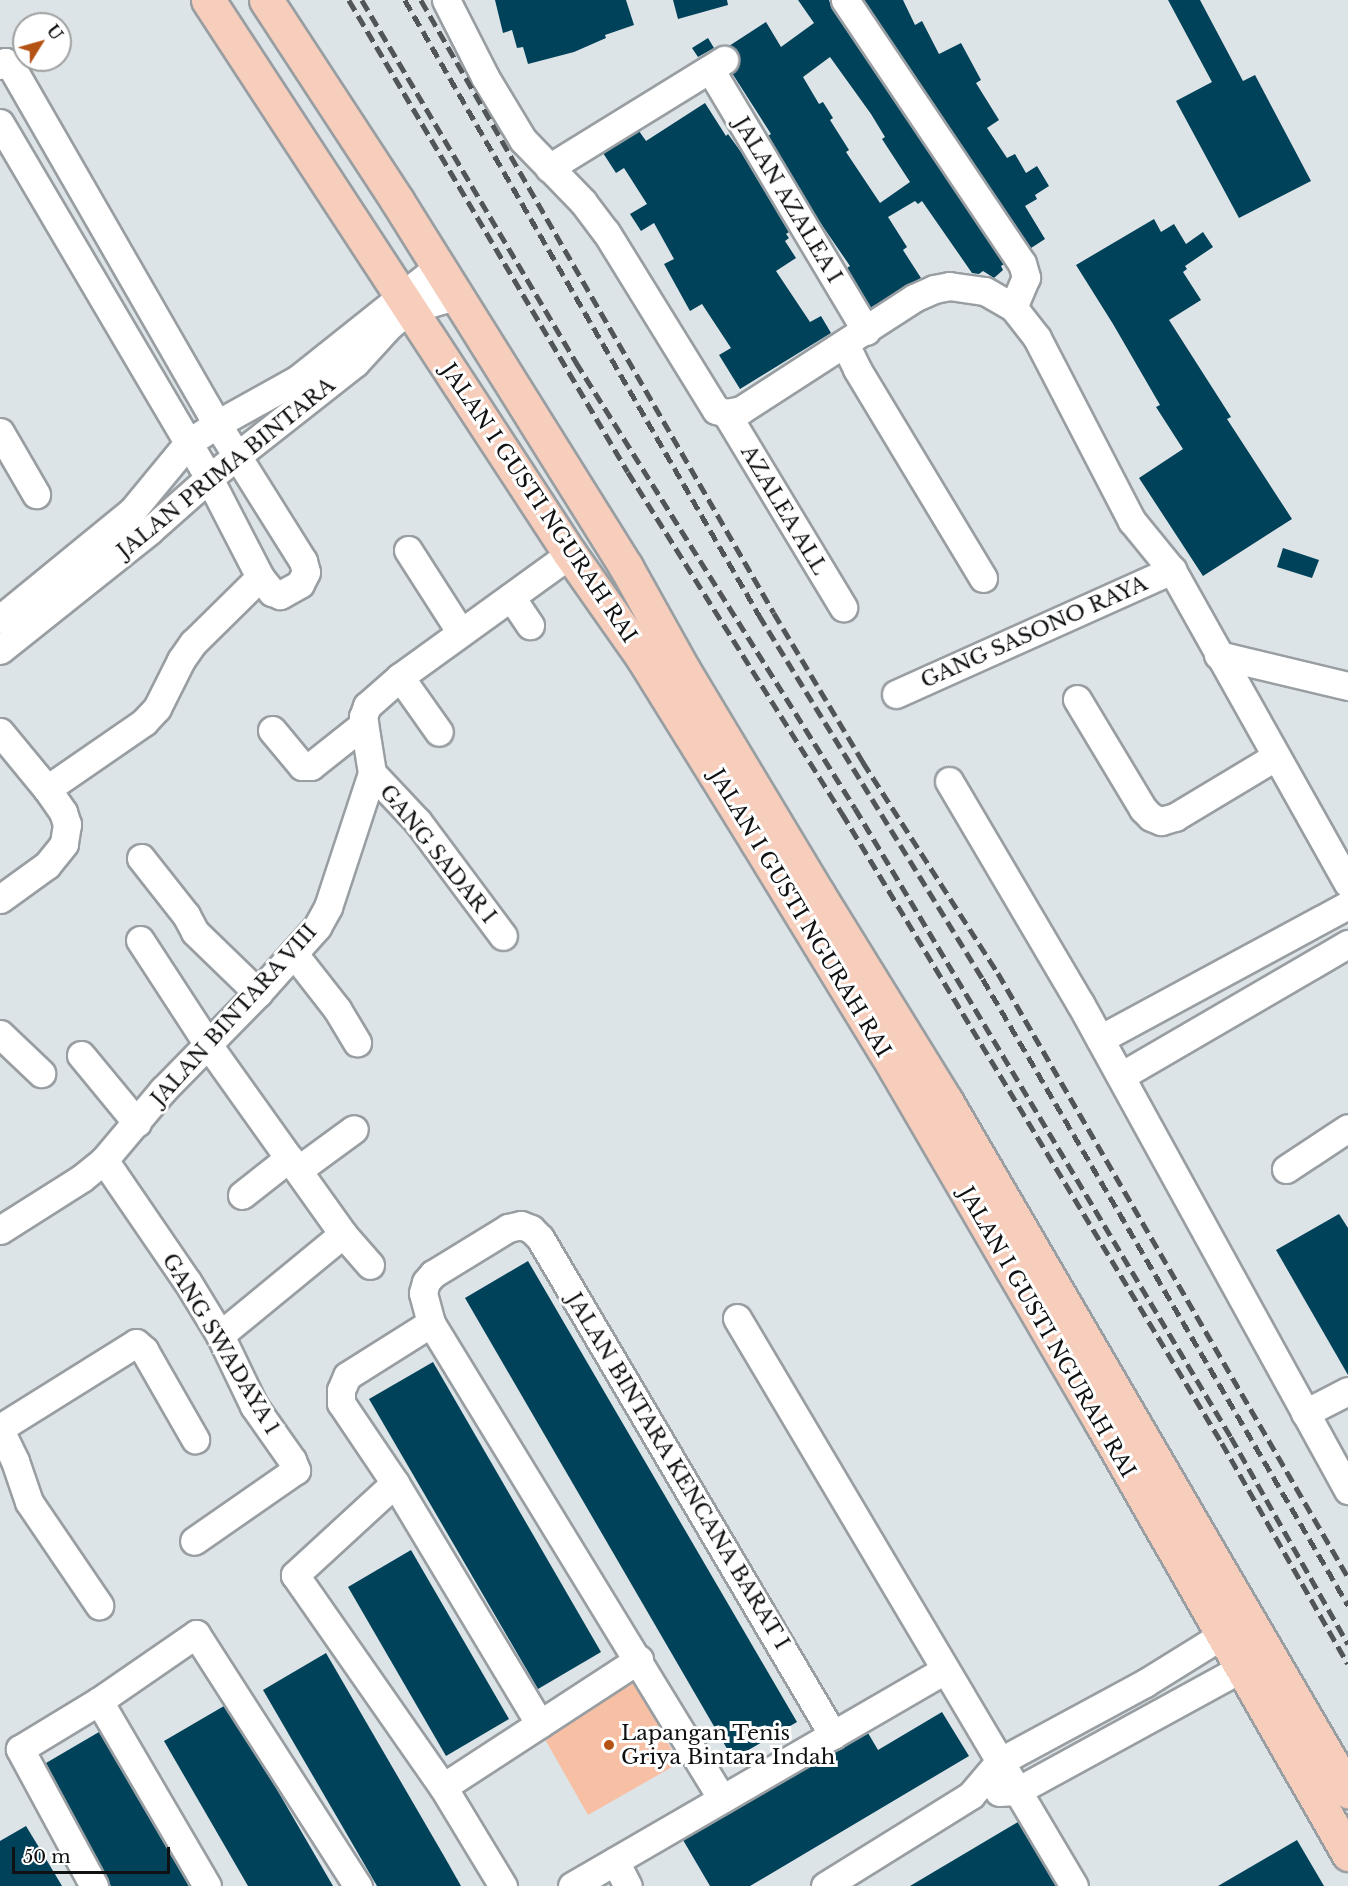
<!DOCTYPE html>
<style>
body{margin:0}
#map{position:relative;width:1348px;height:1886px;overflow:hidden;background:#dde4e7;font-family:"Libre Baskerville",serif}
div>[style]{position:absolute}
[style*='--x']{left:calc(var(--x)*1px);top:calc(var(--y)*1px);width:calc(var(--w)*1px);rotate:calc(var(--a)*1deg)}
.green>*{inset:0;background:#f7bfa4}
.building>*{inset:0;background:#004259}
.roads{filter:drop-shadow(2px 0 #989ea2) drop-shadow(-2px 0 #989ea2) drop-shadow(0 2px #989ea2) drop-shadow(0 -2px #989ea2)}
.minor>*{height:27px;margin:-13.5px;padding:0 13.5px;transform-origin:13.5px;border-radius:13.5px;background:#fff}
.major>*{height:33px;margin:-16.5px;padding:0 16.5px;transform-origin:16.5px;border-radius:16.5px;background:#f7cebb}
.rail>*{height:4.5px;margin-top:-2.25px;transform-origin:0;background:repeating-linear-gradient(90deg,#525557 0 12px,transparent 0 18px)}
.dots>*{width:16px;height:16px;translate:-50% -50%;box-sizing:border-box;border:3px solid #fff;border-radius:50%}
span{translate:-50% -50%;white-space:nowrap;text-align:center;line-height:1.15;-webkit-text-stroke:6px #fff;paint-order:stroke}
.street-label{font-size:21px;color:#0f1112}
.poi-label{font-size:21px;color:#0f1112}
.left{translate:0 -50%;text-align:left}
.north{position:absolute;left:12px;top:12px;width:60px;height:60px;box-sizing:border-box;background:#fff;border:2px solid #9fa0a0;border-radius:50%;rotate:53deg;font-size:16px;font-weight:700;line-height:24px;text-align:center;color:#0f1112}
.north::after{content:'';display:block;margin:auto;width:21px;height:27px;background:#b55315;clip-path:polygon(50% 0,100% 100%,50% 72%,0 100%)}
.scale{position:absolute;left:12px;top:1847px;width:158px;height:27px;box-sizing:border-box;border:3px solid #0f1112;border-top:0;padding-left:8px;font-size:18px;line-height:21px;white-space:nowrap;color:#0f1112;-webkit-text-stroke:4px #fff;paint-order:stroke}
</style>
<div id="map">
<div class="green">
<i style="clip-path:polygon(630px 1675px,679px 1763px,588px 1815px,538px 1727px)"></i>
</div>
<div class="building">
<i style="clip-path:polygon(495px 0,626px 0,634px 25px,605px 35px,606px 38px,574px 52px,528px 64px,523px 47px,517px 48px,512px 30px,503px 33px)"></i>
<i style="clip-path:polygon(673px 0,727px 0,728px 5px,678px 19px)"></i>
<i style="clip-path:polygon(evenodd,798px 0,829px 0,832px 9px,1004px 264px,1001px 266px,1003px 270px,994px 278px,983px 271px,979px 274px,972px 273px,922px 201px,918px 204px,915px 201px,888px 217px,907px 247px,903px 250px,921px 278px,870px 308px,847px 268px,850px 266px,815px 215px,768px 136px,771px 134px,732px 73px,738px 67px,740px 59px,737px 51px,729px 46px,766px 22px,781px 47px,814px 23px,798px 0,830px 57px,871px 114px,885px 137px,882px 139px,910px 182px,880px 203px,846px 152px,849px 150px,830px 120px,833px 118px,823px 102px,819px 104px,803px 77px,830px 57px)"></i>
<i style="clip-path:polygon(864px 0,903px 0,915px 25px,922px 21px,939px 54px,961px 43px,981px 80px,976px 83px,999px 120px,987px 128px,1007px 158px,1015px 154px,1026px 173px,1037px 166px,1049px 186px,1035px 195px,1037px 199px,1025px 206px,1045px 239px,1031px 248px)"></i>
<i style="clip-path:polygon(1168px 0,1200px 0,1243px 81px,1255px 75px,1311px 181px,1239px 218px,1176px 101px,1212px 82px)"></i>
<i style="clip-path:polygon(708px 38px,714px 48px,698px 57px,692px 48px)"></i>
<i style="clip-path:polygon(705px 103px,726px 136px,728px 134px,741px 152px,789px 232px,786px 234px,789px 238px,785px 241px,796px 258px,776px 271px,810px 322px,821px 316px,831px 333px,740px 389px,719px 355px,731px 348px,702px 304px,690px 311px,664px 264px,674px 259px,654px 223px,641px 231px,630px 214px,647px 204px,624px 168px,616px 173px,603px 153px,639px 131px,646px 141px)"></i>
<i style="clip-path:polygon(1154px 219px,1161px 232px,1174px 224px,1186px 244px,1203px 232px,1213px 247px,1185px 266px,1187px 269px,1183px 272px,1201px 300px,1169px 320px,1231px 417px,1227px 419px,1292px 519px,1203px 576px,1139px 478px,1183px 449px,1156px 407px,1160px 405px,1113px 324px,1076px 265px)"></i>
<i style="clip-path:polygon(1283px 548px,1319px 560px,1312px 578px,1277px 567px)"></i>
<i style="clip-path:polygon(1339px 1214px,1348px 1228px,1348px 1375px,1276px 1250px)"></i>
<i style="clip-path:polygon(528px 1261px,797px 1722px,733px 1759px,465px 1298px)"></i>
<i style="clip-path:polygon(433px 1362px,601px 1652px,538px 1689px,369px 1399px)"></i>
<i style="clip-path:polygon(411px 1550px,509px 1719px,446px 1756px,348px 1587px)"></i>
<i style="clip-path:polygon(326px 1653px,444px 1856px,461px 1886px,377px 1886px,263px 1690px)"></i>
<i style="clip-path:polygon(224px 1706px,276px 1788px,333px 1886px,248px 1886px,164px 1741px)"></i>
<i style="clip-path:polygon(942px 1712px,969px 1756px,750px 1886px,710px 1886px,683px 1840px,868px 1733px,878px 1750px)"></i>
<i style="clip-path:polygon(99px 1732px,189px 1886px,111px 1886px,46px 1763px)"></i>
<i style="clip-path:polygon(1018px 1822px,1056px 1886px,910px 1886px,1001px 1832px)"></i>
<i style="clip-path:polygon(26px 1826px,43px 1854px,62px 1886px,0 1886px,0 1841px)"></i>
<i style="clip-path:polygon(1297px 1840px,1324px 1886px,1218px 1886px)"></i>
</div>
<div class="roads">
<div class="minor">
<i style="--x:446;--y:0;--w:86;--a:63.1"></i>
<i style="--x:485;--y:77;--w:74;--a:58.9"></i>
<i style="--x:523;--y:140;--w:86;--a:45.9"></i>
<i style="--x:583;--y:202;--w:38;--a:53"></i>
<i style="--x:606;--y:232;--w:209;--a:58.3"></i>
<i style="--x:716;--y:410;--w:10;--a:17"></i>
<i style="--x:726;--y:413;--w:15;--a:-11"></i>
<i style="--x:741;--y:410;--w:206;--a:-32.9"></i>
<i style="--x:914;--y:298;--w:22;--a:-24"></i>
<i style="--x:934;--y:289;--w:15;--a:-11"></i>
<i style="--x:949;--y:286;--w:36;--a:8"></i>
<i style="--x:985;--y:291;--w:32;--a:30"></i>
<i style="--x:1013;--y:307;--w:39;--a:52"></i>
<i style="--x:1037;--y:338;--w:206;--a:62.6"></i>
<i style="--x:1132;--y:521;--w:63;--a:50.8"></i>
<i style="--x:1172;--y:570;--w:359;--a:60.7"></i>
<i style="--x:845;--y:0;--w:317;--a:56.1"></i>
<i style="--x:1022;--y:263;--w:15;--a:74"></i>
<i style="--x:1026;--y:277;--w:33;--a:113"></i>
<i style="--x:0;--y:65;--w:6;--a:-31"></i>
<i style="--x:5;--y:62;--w:7;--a:34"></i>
<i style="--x:11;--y:66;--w:413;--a:60.1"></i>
<i style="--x:217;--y:424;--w:162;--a:57.9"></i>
<i style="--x:303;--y:561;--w:11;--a:75"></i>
<i style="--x:306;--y:572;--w:13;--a:117"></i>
<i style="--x:300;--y:584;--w:23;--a:151"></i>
<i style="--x:280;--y:595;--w:9;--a:-159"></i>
<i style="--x:272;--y:592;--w:19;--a:-129"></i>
<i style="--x:260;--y:577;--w:111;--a:-117.3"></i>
<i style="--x:209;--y:478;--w:412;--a:-120.5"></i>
<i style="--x:710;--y:69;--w:305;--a:59.2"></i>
<i style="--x:549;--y:168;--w:206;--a:-31.7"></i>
<i style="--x:845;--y:344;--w:28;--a:64"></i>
<i style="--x:857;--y:369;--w:244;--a:58.9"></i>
<i style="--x:726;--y:413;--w:227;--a:58.9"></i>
<i style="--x:0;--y:432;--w:72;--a:59.9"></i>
<i style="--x:408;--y:550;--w:98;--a:57.4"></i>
<i style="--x:511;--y:597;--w:34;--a:56"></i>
<i style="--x:0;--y:619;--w:171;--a:-39.3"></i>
<i style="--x:132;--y:511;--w:88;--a:-50.5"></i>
<i style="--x:188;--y:443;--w:35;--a:-33"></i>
<i style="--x:217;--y:424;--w:93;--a:-29.1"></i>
<i style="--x:298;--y:379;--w:178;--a:-38.6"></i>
<i style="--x:0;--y:650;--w:191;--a:-38.6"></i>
<i style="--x:149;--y:531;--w:80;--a:-41.5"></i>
<i style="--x:209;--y:478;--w:186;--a:-38.2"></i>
<i style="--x:355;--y:363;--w:52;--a:-47.4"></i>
<i style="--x:390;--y:325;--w:26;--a:-39"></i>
<i style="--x:410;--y:309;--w:47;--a:-16.1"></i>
<i style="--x:1218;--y:655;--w:134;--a:13.4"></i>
<i style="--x:400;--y:677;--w:67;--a:54.7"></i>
<i style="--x:896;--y:694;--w:303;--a:-24.2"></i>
<i style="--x:1077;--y:699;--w:128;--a:59"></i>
<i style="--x:1143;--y:809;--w:11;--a:45"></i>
<i style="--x:1151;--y:817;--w:11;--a:22"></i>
<i style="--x:1161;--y:821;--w:15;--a:-16"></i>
<i style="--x:1175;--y:817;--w:117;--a:-31"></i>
<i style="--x:272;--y:730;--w:47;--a:50.2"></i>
<i style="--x:302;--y:766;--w:9;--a:0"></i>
<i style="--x:311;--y:766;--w:68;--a:-38.4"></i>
<i style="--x:0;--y:732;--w:74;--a:50.5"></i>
<i style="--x:47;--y:789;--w:28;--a:55"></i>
<i style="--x:63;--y:812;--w:13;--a:72"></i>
<i style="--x:67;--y:824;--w:20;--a:99"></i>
<i style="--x:64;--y:844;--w:27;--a:129"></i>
<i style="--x:47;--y:865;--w:58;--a:144.1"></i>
<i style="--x:372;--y:773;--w:67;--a:46.8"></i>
<i style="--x:418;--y:822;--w:142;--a:53.3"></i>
<i style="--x:949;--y:781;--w:258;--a:59.5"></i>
<i style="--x:1080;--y:1003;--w:556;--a:61.18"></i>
<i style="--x:47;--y:789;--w:118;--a:-34.6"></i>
<i style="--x:144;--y:722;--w:19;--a:-47"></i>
<i style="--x:157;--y:708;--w:54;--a:-63.4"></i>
<i style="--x:181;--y:660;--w:21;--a:-55"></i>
<i style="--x:193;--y:643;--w:94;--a:-44.6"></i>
<i style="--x:141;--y:858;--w:73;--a:51.7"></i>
<i style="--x:186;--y:915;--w:19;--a:62"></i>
<i style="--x:195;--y:932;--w:88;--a:44.1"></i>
<i style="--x:140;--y:940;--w:126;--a:56.9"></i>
<i style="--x:209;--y:1046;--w:231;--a:54.5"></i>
<i style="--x:343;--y:1234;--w:41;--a:48.9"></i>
<i style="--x:294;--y:954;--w:70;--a:52"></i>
<i style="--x:337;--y:1009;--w:39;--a:59"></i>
<i style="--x:0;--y:1034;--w:57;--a:43.6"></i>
<i style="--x:1100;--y:1039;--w:282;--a:-28.4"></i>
<i style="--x:81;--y:1055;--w:88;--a:50.5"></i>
<i style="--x:1121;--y:1076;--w:263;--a:-30.2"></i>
<i style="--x:104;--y:1160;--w:147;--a:55.6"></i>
<i style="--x:187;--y:1281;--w:63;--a:58.6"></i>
<i style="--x:220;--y:1335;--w:79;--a:64.4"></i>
<i style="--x:254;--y:1406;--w:66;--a:54.9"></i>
<i style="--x:292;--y:1460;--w:11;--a:68"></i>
<i style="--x:296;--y:1470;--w:124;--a:145.2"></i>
<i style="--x:1286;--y:1169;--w:74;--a:-33.5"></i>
<i style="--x:298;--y:1170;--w:69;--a:-36.2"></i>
<i style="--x:242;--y:1195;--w:60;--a:-38.2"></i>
<i style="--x:0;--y:1230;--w:97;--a:-32.4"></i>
<i style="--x:82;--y:1178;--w:28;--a:-39"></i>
<i style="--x:104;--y:1160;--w:92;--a:-49.9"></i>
<i style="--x:163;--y:1090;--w:136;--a:-45.6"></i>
<i style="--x:258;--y:993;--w:89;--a:-48.2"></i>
<i style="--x:317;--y:927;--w:23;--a:-61"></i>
<i style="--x:328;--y:907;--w:141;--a:-71.8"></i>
<i style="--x:372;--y:773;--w:57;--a:-99.1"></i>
<i style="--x:363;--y:717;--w:12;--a:-70"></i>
<i style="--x:367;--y:706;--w:44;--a:-41.3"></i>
<i style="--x:400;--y:677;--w:210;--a:-35.9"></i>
<i style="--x:737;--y:1318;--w:660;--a:59.32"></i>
<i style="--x:431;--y:1323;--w:99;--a:147.8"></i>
<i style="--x:347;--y:1376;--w:15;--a:113"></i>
<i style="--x:341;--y:1390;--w:13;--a:90"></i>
<i style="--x:341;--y:1403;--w:97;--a:56"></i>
<i style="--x:395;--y:1483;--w:281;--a:59"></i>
<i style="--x:220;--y:1335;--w:159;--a:-39.4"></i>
<i style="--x:1305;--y:1413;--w:48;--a:-27.1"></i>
<i style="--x:0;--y:1428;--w:160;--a:-32"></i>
<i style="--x:136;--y:1343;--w:11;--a:41"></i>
<i style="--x:144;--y:1350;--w:103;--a:60.2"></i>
<i style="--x:0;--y:1430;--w:34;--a:64"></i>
<i style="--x:15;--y:1461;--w:43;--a:71.1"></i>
<i style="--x:29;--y:1502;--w:125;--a:55.8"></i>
<i style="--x:395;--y:1483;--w:136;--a:137.4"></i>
<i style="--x:295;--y:1575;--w:259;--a:55.1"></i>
<i style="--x:443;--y:1787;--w:116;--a:58.8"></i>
<i style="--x:99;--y:1701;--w:214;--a:59.7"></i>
<i style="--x:443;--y:1787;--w:234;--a:-33.1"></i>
<i style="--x:999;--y:1792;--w:18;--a:-3"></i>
<i style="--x:1017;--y:1791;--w:256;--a:-28.7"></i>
<i style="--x:722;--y:1799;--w:558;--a:-121.44"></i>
<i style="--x:431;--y:1323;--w:31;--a:-105"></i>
<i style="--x:423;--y:1293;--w:11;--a:-75"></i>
<i style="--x:426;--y:1282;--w:11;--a:-49"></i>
<i style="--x:433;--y:1274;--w:88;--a:-31.5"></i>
<i style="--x:508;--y:1228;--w:13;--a:-13"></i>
<i style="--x:521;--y:1225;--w:11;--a:22"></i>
<i style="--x:531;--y:1229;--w:13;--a:45"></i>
<i style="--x:540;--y:1238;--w:577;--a:59.48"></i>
<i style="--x:615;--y:1861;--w:28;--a:63"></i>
<i style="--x:94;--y:1886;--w:156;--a:-118.4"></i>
<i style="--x:20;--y:1749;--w:92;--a:-31.3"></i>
<i style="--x:99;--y:1701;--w:118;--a:-34.6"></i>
<i style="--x:196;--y:1634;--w:300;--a:57.3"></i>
<i style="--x:572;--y:1886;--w:431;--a:-30.1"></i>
<i style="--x:825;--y:1886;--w:172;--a:-31.9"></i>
<i style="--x:971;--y:1795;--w:43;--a:-49.7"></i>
<i style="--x:999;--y:1762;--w:166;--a:-28.4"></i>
<i style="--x:1145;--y:1683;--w:93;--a:-31.8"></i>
</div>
<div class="major">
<i style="--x:208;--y:0;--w:662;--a:56.84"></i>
<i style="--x:570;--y:554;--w:127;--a:54.9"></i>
<i style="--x:643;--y:658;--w:216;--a:58.2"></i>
<i style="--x:757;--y:842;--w:267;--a:58.6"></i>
<i style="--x:896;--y:1070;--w:407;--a:59.8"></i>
<i style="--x:1101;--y:1422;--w:498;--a:60.2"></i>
<i style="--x:266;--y:0;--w:241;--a:56.8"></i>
<i style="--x:398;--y:202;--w:430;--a:58"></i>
<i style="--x:626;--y:567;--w:119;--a:60.9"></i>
<i style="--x:684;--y:671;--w:260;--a:59"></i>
<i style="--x:818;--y:894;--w:243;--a:58.3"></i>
<i style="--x:946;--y:1101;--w:799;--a:59.77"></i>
</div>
</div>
<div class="rail">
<i style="--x:349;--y:0;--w:548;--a:59.41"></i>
<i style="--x:628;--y:472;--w:403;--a:57.9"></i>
<i style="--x:842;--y:813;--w:736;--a:58.9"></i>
<i style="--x:1222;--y:1443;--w:254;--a:60.3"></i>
<i style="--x:362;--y:0;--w:421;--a:59.4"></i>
<i style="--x:576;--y:362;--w:526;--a:57.97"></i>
<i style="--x:855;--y:808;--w:733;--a:59.13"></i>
<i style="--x:1231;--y:1437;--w:238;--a:60.5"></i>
<i style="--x:405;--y:0;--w:710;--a:60.07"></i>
<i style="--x:759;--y:615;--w:427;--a:58.4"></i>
<i style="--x:983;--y:979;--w:725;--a:59.75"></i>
<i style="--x:421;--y:0;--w:707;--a:60.06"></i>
<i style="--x:774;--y:613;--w:174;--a:59.1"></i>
<i style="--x:863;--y:762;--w:250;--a:57.4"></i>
<i style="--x:998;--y:973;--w:698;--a:59.91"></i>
</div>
<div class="dots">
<i style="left:609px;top:1745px;background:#b55315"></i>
</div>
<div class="street-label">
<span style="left:788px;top:200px;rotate:59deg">JALAN AZALEA I</span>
<span style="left:226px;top:468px;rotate:-39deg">JALAN PRIMA BINTARA</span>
<span style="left:539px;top:503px;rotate:56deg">JALAN I GUSTI NGURAH RAI</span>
<span style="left:784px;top:510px;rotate:59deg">AZALEA ALL</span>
<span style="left:1034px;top:632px;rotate:-24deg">GANG SASONO RAYA</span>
<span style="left:438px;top:854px;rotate:51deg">GANG SADAR I</span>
<span style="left:800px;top:913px;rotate:59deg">JALAN I GUSTI NGURAH RAI</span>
<span style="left:234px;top:1015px;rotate:-48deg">JALAN BINTARA VIII</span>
<span style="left:1047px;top:1332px;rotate:60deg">JALAN I GUSTI NGURAH RAI</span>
<span style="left:221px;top:1344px;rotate:59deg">GANG SWADAYA 1</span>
<span style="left:678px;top:1471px;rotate:59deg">JALAN BINTARA KENCANA BARAT I</span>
</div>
<div class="poi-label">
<span class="left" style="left:621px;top:1745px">Lapangan Tenis<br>Griya Bintara Indah</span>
</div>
<div class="north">U</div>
<div class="scale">50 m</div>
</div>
